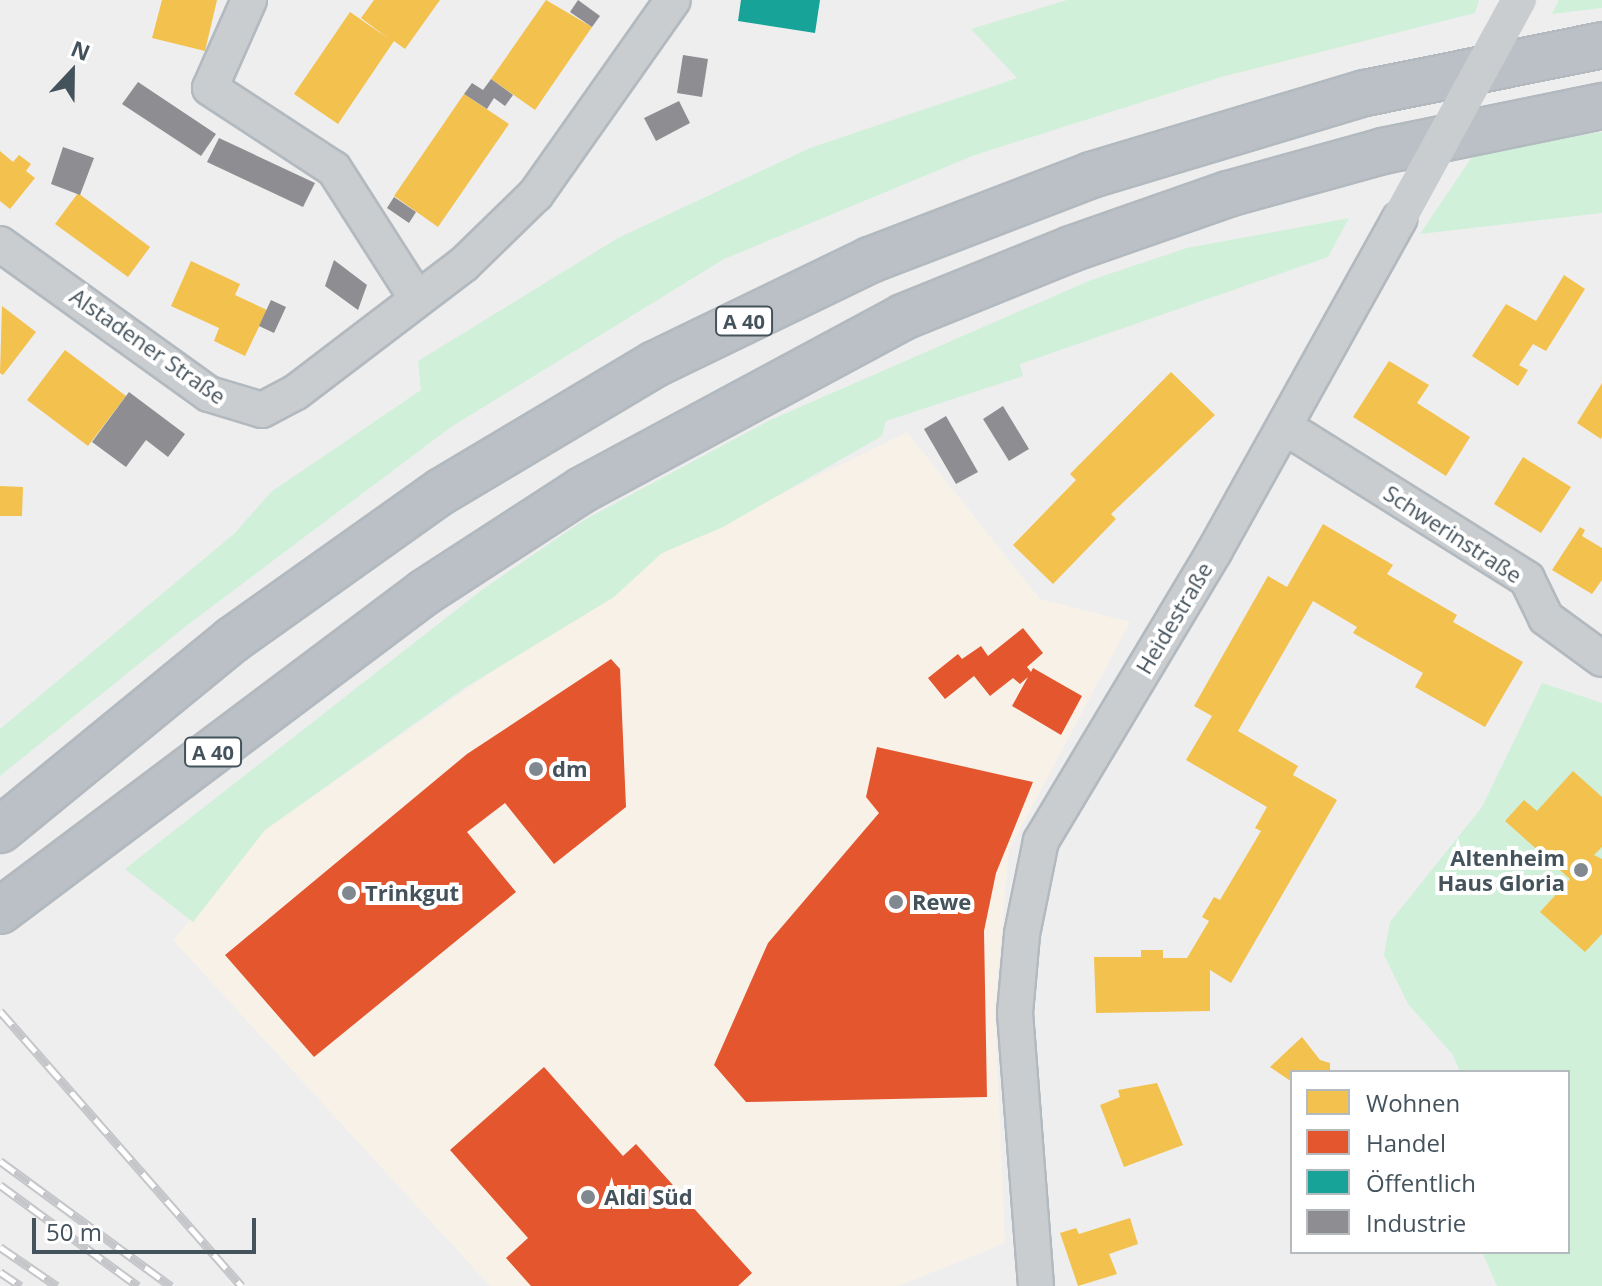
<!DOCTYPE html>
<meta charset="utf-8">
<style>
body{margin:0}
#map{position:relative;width:1602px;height:1286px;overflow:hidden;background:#efeeee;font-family:"Open Sans",sans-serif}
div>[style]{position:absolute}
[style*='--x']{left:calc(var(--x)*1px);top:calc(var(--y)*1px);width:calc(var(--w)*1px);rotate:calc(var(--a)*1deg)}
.commercial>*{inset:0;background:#f7f1e8}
.green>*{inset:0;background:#d0f0da}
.homes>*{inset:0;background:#f2c14e}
.shops>*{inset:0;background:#e4572e}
.public>*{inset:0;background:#17a398}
.industry>*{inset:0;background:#8d8d92}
.roads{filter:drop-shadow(2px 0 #b2b9bf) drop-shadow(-2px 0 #b2b9bf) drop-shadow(0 2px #b2b9bf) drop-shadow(0 -2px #b2b9bf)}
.minor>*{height:34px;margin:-17px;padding:0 17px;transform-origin:17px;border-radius:17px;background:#cacdcf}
.highway>*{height:44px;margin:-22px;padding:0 22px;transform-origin:22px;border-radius:22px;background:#bac0c5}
.rail>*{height:9px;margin-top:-4.5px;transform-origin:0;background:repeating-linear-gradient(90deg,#fff 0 18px,#c4c6c9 0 36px);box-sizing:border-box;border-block:2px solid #c4c6c9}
.minor-bridge>*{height:34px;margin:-17px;padding:0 17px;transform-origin:17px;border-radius:17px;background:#cacdcf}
.dots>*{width:22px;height:22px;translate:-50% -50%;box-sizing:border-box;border:4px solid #fff;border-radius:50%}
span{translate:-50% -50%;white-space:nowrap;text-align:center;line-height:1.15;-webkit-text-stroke:8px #fff;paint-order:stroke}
.shield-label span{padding:2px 6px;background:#fff;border:2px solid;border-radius:6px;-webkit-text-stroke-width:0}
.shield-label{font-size:20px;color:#44525c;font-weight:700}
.street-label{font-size:22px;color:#44525c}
.poi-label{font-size:22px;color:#44525c;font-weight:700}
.left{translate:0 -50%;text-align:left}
.right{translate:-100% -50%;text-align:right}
.legend{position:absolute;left:1290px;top:1070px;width:280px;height:184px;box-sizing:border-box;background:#fff;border:2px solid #b4babe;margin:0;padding:10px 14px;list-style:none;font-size:24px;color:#44525c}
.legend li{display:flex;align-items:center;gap:16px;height:40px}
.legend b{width:40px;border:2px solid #b4babe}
.north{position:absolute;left:32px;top:32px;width:80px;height:80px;-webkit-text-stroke:6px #fff;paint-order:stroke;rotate:22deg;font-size:22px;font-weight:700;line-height:32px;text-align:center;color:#44525c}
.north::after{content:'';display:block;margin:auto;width:28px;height:36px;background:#44525c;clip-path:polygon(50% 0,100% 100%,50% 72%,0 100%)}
.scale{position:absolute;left:32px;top:1218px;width:224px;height:36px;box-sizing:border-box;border:4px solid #44525c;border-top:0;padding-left:10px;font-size:24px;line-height:28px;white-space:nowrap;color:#44525c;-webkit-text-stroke:6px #fff;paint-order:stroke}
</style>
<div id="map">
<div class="commercial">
<i style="clip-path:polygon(907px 432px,1040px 599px,1130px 622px,1009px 850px,995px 1009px,1005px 1243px,898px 1286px,490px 1286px,173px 940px,265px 830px,662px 553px)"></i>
</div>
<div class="green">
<i style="clip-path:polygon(1067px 0,1479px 0,1475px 13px,1221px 77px,975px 155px,724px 259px,451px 427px,186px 626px,0 776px,0 729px,235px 533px,271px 492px,421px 390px,418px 361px,618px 238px,810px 148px,1017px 78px,971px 29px)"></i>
<i style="clip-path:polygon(1559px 0,1602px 0,1602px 8px,1552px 14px)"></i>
<i style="clip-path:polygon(1602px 132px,1602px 213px,1420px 234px,1476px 151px)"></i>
<i style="clip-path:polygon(1349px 218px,1328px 257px,1020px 364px,1023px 376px,886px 421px,882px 436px,723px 527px,662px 553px,614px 597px,463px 689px,265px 830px,193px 922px,125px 869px,483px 589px,584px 520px,768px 421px,1091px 280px,1187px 248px)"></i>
<i style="clip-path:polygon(1542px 683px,1602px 703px,1602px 1286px,1497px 1286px,1482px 1252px,1568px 1252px,1568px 1072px,1460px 1072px,1453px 1055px,1408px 1004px,1384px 955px,1390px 922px,1482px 807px)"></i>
</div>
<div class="homes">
<i style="clip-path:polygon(162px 0,217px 0,205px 51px,152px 38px)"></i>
<i style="clip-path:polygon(374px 0,440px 0,405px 49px,394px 41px,338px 124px,294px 94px,350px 12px,389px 39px,361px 18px)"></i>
<i style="clip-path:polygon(546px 0,592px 27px,535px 110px,491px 79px)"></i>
<i style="clip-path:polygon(464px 94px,509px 124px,438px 227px,394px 196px)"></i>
<i style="clip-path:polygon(0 151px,13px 162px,19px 155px,31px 164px,26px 171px,35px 178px,10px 209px,0 201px)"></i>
<i style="clip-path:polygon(78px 193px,150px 247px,128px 277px,55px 224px)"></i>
<i style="clip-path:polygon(191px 261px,240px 284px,235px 295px,267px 310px,245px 356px,214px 341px,219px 328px,171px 306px)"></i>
<i style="clip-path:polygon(1564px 275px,1585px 289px,1546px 351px,1533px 344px,1519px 365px,1528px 370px,1518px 386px,1472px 356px,1506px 304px,1536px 321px)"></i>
<i style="clip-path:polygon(2px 306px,36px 332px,3px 375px,0 373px)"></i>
<i style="clip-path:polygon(65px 350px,126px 396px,88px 446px,27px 400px)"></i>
<i style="clip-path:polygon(1389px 361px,1429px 385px,1417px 403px,1470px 437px,1446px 476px,1353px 417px)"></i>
<i style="clip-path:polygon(1171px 372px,1215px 415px,1111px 514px,1116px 519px,1053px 584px,1013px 545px,1076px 480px,1070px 474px)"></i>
<i style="clip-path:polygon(1602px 383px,1602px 436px,1601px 439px,1577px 423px)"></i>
<i style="clip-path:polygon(1523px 457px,1571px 487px,1541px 533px,1494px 504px)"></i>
<i style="clip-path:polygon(0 486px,23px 487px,22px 516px,0 516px)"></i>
<i style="clip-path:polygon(1323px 524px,1393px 565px,1387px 574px,1457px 615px,1453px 622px,1523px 662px,1485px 727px,1415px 687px,1423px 673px,1353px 633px,1357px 627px,1313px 601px,1238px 731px,1298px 766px,1293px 775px,1337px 800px,1231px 983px,1210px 970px,1210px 1011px,1096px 1013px,1094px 957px,1141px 957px,1141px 950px,1163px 950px,1163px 958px,1187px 958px,1209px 921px,1202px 917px,1214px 897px,1220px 900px,1261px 831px,1255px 828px,1267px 807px,1186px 760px,1212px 716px,1194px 706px,1268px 576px,1287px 587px)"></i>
<i style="clip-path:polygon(1580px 527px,1585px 530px,1582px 536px,1602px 548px,1602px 580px,1592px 594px,1552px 570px)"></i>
<i style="clip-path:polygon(1573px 771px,1602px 797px,1602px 847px,1594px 855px,1602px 859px,1602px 934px,1585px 952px,1540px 912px,1570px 879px,1505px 821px,1524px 800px,1537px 811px)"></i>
<i style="clip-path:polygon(1302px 1037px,1320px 1060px,1330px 1063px,1330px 1070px,1292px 1072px,1292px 1082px,1270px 1067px)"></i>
<i style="clip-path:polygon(1157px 1083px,1183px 1145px,1124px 1167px,1100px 1105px,1120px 1097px,1118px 1090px)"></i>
<i style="clip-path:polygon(1130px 1218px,1138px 1244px,1109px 1254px,1117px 1274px,1078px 1286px,1060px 1233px,1076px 1228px,1079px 1234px)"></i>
</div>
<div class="shops">
<i style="clip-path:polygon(1023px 628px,1043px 653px,1027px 667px,1031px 672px,1033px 668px,1082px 696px,1061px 735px,1012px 706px,1028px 677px,1020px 684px,1013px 678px,990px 696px,974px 676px,945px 699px,928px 678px,958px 654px,962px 659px,981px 646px,988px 656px)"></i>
<i style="clip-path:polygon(611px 659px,620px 669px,626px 807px,554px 864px,505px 803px,467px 832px,516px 892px,314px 1057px,225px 955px,467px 754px)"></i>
<i style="clip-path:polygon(877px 747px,1033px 782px,996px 873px,984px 931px,987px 1097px,746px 1102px,714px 1065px,768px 943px,879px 813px,866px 797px)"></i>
<i style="clip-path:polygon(544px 1067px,623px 1156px,636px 1144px,752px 1273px,738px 1286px,531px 1286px,506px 1258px,528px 1238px,450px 1150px)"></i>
</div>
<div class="public">
<i style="clip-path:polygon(741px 0,820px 0,815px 33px,738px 21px)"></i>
</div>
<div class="industry">
<i style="clip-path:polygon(578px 0,600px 16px,592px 27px,570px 12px)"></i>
<i style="clip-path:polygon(683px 55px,708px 59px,702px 97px,677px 93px)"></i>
<i style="clip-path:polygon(491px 79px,513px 95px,505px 106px,494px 98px,487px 109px,464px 94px,472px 83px,483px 90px)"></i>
<i style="clip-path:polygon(138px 82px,216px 134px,201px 156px,122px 104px)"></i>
<i style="clip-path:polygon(679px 101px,690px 123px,656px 141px,644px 118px)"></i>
<i style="clip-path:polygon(219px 138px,315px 183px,303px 207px,207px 162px)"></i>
<i style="clip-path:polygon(63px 147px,94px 158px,80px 195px,51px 184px)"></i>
<i style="clip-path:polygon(394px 197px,416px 212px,409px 223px,387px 208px)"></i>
<i style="clip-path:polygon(334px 260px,367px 285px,358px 310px,325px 286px)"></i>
<i style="clip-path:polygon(271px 300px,286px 307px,274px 333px,259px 326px)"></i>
<i style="clip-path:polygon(129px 392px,185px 434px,168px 457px,146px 440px,126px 467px,92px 442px)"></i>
<i style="clip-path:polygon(1003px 406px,1029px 449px,1009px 461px,983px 419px)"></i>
<i style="clip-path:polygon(946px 416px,978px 472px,956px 484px,924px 429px)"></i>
</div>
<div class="roads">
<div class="minor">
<i style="--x:249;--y:0;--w:96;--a:113.9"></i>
<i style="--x:210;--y:88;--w:148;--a:33.2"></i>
<i style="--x:334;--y:169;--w:154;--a:57.4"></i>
<i style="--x:0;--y:244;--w:257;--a:35.7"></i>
<i style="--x:209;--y:394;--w:55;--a:16.8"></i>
<i style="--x:262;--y:410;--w:38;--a:-28"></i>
<i style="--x:296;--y:392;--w:211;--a:-37.3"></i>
<i style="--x:464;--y:264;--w:100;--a:-44.2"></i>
<i style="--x:536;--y:194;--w:237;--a:-54.8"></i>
<i style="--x:1285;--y:427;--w:286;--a:32.1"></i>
<i style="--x:1527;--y:579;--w:43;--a:64"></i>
<i style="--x:1546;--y:618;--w:69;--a:36.2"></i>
<i style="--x:1036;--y:1286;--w:274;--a:-94.4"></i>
<i style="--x:1015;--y:1013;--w:79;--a:-84.9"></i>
<i style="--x:1022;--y:934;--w:95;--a:-78.5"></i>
<i style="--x:1041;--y:841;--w:337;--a:-59.1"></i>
<i style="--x:1214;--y:552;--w:381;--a:-60.9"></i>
</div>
<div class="highway">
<i style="--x:0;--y:830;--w:300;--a:-39.3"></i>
<i style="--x:232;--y:640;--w:257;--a:-35.4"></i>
<i style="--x:442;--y:491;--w:248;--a:-30.8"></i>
<i style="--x:655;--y:364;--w:239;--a:-25.8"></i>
<i style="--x:870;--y:260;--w:237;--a:-21"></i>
<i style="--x:1091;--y:175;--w:286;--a:-16.7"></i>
<i style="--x:1365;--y:93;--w:242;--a:-11.4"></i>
<i style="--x:0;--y:911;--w:531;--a:-36.89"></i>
<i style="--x:425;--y:592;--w:187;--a:-33"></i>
<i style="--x:582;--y:490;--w:365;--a:-28.3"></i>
<i style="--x:903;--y:317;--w:181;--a:-22"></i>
<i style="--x:1071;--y:249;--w:166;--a:-19.3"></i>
<i style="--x:1228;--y:194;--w:161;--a:-15.5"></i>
<i style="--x:1383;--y:151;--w:224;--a:-11.6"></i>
</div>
</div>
<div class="rail">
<i style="--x:0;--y:1011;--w:366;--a:48.7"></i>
<i style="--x:0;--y:1161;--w:212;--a:36.2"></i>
<i style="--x:0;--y:1185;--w:171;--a:36.2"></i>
<i style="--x:0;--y:1247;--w:69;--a:34.4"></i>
<i style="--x:0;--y:1272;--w:25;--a:34"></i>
</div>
<div class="minor-bridge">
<i style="--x:1399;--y:219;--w:250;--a:-61.3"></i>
</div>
<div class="dots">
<i style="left:536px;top:769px;background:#80898f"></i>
<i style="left:1581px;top:870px;background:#80898f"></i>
<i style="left:349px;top:893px;background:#80898f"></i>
<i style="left:896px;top:902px;background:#80898f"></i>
<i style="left:588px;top:1197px;background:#80898f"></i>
</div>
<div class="shield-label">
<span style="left:744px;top:321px">A 40</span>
<span style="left:213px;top:752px">A 40</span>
</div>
<div class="street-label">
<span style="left:148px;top:346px;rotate:35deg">Alstadener Straße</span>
<span style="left:1453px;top:534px;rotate:33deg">Schwerinstraße</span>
<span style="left:1174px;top:618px;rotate:-59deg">Heidestraße</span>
</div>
<div class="poi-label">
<span class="left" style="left:552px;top:769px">dm</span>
<span class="right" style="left:1565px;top:870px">Altenheim<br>Haus Gloria</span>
<span class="left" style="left:365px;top:893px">Trinkgut</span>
<span class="left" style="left:912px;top:902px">Rewe</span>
<span class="left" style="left:604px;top:1197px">Aldi Süd</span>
</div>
<ul class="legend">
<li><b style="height:22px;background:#f2c14e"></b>Wohnen</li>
<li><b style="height:22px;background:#e4572e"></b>Handel</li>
<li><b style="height:22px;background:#17a398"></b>Öffentlich</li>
<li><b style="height:22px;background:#8d8d92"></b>Industrie</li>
</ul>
<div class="north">N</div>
<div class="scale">50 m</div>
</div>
